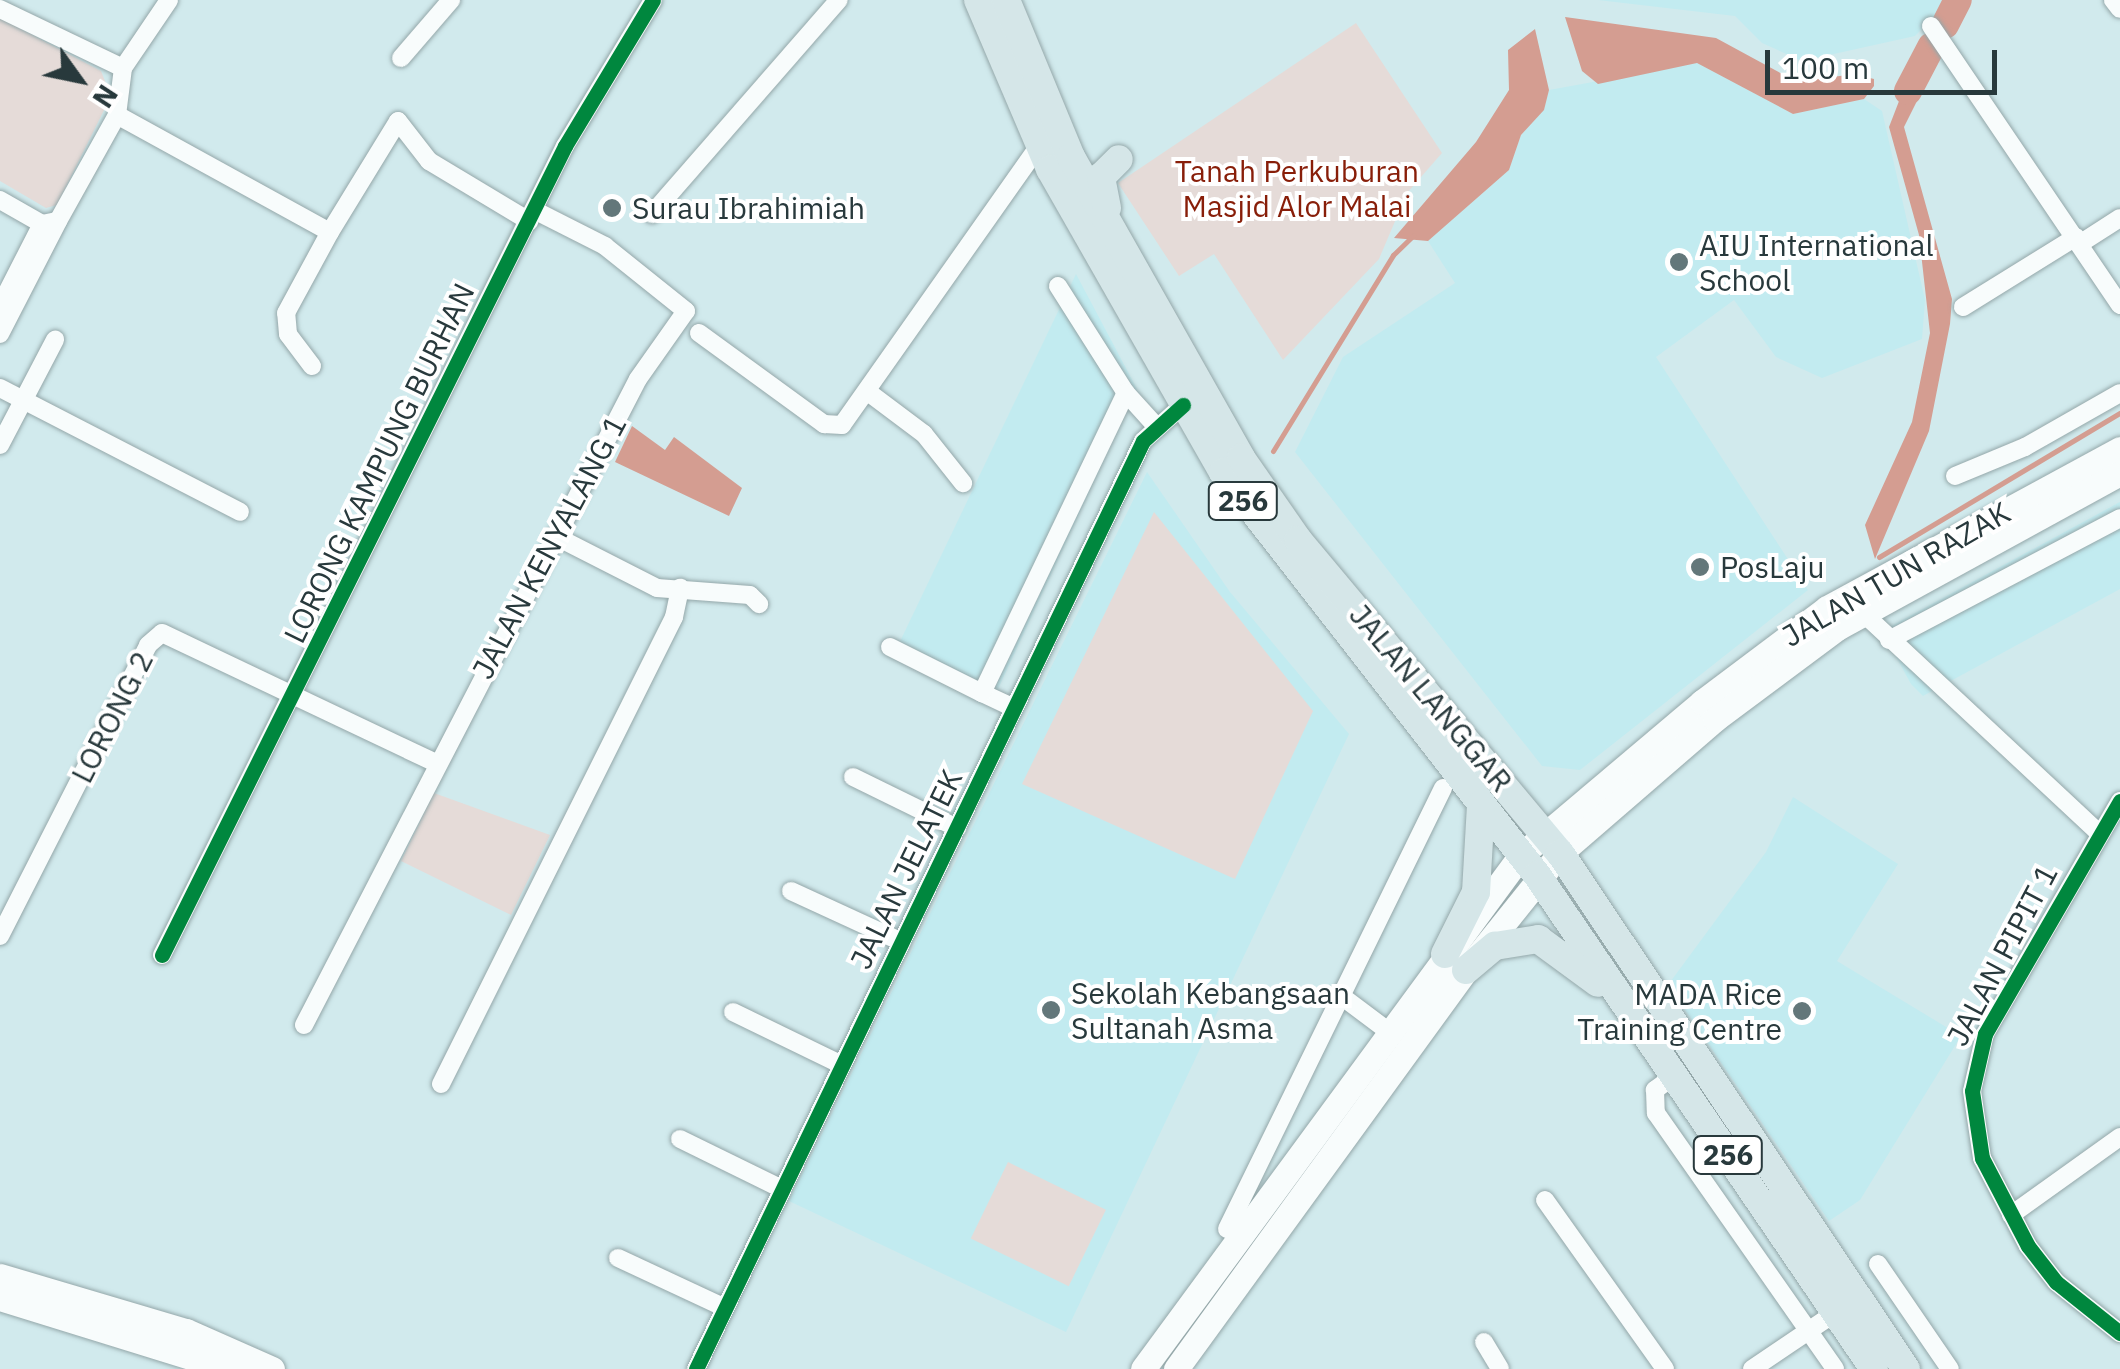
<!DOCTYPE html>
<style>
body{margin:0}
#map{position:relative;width:2120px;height:1369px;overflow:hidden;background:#d1eaed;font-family:"IBM Plex Sans",sans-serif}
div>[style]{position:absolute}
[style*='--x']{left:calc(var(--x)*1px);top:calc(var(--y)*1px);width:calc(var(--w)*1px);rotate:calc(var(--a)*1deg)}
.built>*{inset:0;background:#c2ebf0}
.green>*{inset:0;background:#e5dbd8;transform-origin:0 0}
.water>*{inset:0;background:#d49d91}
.stream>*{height:5px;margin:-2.5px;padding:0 2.5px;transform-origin:2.5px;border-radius:2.5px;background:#d49d91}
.river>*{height:28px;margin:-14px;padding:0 14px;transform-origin:14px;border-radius:14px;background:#d49d91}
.roads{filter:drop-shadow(0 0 2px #94a7a9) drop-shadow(0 0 2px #94a7a9)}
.street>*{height:18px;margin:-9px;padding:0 9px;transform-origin:9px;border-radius:9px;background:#f8fcfc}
.secondary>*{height:25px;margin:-12.5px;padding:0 12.5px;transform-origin:12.5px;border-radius:12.5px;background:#f8fcfc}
.primary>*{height:28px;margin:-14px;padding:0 14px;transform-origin:14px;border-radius:14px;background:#d5e6e8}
.cycleway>*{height:15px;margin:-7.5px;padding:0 7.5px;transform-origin:7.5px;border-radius:7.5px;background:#00873e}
.dots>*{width:28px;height:28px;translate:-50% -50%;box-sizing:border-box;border:5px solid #fff;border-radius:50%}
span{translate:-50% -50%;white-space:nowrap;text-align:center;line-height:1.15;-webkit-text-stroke:8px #fff;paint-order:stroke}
.shield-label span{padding:2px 8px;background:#fff;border:2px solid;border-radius:8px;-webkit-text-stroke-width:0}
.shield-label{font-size:28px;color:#28393c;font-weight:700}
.park-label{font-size:30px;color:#881e09}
.poi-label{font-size:30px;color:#28393c}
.left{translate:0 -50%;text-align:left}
.right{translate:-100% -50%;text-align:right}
.street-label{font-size:30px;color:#28393c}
.north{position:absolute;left:30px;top:30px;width:100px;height:100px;-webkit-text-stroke:8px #fff;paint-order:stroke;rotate:123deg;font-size:28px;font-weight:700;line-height:40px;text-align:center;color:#28393c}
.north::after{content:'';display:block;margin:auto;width:35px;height:45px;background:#28393c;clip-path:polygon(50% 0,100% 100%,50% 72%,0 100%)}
.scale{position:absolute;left:1765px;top:50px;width:232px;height:45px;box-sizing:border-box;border:5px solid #28393c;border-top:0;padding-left:12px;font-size:30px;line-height:35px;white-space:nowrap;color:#28393c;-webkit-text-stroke:8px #fff;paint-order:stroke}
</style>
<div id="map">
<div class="built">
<i style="clip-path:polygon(1598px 0,1951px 0,1915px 36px,1802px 61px,1762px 43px,1735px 16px)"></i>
<i style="clip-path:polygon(1697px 63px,1793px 114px,1864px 99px,1882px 111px,1925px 300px,1922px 339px,1822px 378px,1776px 357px,1734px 300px,1656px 357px,1808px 590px,1580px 770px,1542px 766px,1295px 452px,1343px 357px,1455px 283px,1428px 241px,1509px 170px,1521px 135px,1544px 110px,1549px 90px)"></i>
<i style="clip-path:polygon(1076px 274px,1137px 389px,991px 704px,894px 654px)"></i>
<i style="clip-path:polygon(1147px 472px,1230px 592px,1349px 734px,1066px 1332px,789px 1201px)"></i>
<i style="clip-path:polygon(2120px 502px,2120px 589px,1923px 696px,1911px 684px,1882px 631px)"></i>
<i style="clip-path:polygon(1793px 797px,1898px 864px,1837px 961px,1961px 1036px,1860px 1200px,1829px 1221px,1668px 985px,1766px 852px)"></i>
</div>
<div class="green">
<i style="clip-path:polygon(0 18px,101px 71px,111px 96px,57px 205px,46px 208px,0 181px)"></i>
<i style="clip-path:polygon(1356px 23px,1442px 153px,1407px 193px,1379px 259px,1283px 360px,1214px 254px,1179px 276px,1118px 183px)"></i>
<i style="clip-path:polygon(1154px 512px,1313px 711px,1235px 879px,1022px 784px)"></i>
<i style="clip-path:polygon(434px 793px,550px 835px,511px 915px,401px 861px)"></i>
<i style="left:1008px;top:1162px;width:109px;height:85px;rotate:26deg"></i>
</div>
<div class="water">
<i style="clip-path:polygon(1565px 17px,1716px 38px,1797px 82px,1854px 74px,1874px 79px,1874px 86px,1864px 99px,1793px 114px,1697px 63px,1598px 84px,1582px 71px)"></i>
<i style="clip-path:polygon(1535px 29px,1549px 90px,1544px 110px,1521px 135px,1509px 170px,1428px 241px,1394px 238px,1476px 142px,1509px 90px,1508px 50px)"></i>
<i style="clip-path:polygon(1918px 52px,1934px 67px,1904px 127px,1952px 299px,1950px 324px,1929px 431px,1875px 559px,1865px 525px,1912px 422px,1930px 333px,1919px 235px,1889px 127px)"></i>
<i style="clip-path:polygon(632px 426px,665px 450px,674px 437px,742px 488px,729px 516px,615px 462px)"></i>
</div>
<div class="stream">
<i style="--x:1273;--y:451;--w:230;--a:-58.5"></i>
<i style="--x:1393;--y:255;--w:28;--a:-44"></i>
<i style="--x:1879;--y:557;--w:281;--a:-30.9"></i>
</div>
<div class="river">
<i style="--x:1945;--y:25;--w:28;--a:-63"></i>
<i style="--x:1908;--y:91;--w:50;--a:-62.4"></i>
</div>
<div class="roads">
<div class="street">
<i style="--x:2113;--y:0;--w:11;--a:52"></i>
<i style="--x:0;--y:9;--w:136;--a:25.6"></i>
<i style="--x:1931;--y:26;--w:337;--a:55.9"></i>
<i style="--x:401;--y:58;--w:77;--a:-49.2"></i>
<i style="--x:123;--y:68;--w:82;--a:-55.9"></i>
<i style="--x:117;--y:115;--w:243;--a:28.8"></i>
<i style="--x:330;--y:232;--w:130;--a:-58.5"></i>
<i style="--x:398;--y:121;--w:51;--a:52.2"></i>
<i style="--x:429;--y:161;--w:117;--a:31"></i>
<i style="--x:0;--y:200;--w:48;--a:29.7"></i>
<i style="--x:42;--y:224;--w:16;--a:-11"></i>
<i style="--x:58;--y:221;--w:121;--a:-60.9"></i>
<i style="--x:117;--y:115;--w:47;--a:-82.7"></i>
<i style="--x:652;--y:214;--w:284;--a:-48.9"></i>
<i style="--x:2081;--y:243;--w:46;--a:-32.7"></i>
<i style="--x:1058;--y:286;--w:127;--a:57.6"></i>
<i style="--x:1126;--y:393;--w:43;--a:47.8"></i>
<i style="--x:0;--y:306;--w:92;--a:-62.9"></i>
<i style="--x:1963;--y:307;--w:133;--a:-31.8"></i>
<i style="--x:699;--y:333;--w:155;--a:36.1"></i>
<i style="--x:824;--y:424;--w:18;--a:3"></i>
<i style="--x:842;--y:425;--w:342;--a:-54.8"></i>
<i style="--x:0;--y:334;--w:127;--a:-62.8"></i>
<i style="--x:312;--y:366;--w:40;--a:-127"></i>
<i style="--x:288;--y:334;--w:21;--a:-95"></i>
<i style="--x:286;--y:313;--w:92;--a:-61.5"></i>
<i style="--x:0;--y:388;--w:270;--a:27.3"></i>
<i style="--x:868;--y:392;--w:70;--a:36.9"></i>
<i style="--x:924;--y:434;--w:63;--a:51.5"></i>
<i style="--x:0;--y:445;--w:119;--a:-62.4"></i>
<i style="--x:1955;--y:476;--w:76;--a:-22.5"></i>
<i style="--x:2025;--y:447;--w:109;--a:-29.6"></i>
<i style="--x:555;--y:536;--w:114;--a:27"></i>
<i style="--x:657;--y:588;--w:93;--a:4.3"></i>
<i style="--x:750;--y:595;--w:13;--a:45"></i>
<i style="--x:1863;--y:613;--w:324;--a:43"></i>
<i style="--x:1889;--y:640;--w:261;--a:-27.8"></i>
<i style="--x:890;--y:647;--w:103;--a:26.6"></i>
<i style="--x:1014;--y:708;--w:35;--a:-155"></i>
<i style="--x:982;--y:693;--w:333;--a:-64.4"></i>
<i style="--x:853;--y:777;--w:116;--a:26.1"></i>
<i style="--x:2120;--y:801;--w:269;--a:120.1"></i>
<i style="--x:1985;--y:1034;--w:58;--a:102.8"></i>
<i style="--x:1972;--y:1091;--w:68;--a:81.5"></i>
<i style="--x:1982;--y:1158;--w:99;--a:62.4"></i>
<i style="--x:2028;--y:1246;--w:46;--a:52.1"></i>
<i style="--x:2056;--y:1282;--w:82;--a:38.6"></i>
<i style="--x:791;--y:891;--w:122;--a:24.7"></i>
<i style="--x:0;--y:936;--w:326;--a:-63"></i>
<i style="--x:148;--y:645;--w:18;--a:-41"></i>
<i style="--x:162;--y:633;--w:303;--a:25.4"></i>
<i style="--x:162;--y:955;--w:904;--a:-63.52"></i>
<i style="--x:565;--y:146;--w:170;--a:-58.9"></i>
<i style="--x:1340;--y:995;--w:60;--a:36.9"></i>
<i style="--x:733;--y:1012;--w:121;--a:25.9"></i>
<i style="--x:304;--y:1025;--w:727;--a:-62.66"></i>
<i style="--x:638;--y:379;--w:83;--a:-54.8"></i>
<i style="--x:686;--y:311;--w:104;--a:-141.3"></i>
<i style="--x:605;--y:246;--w:80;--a:-153.1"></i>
<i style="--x:1674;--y:1076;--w:24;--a:144"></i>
<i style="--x:1655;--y:1090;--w:23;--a:88"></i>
<i style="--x:1656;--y:1113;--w:312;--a:55"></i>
<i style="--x:441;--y:1084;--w:522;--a:-63.48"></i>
<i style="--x:674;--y:617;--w:30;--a:-78"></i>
<i style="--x:680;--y:1139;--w:114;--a:26.1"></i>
<i style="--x:1545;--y:1200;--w:207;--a:54.6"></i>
<i style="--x:2011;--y:1215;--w:134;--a:-35.6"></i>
<i style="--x:1227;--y:1229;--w:491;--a:-63.9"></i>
<i style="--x:618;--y:1258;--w:118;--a:25"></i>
<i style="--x:1878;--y:1264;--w:127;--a:55.6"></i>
<i style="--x:1484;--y:1342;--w:31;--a:59"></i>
<i style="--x:696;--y:1369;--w:1030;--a:-64.28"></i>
<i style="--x:1143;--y:441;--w:54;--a:-42"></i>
<i style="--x:1752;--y:1369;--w:100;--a:-34"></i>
</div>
<div class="secondary">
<i style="--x:0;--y:1276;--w:194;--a:16.5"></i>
<i style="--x:186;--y:1331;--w:94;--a:23.8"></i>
<i style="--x:0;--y:1298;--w:240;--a:17.2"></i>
<i style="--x:1143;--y:1369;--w:638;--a:-53.67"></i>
<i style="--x:1521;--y:855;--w:237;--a:-40.2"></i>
<i style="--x:1702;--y:702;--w:156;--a:-36.9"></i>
<i style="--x:1827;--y:608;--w:333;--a:-28.5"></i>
<i style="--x:1176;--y:1369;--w:493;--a:-54"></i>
<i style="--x:1466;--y:970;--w:150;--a:-51.2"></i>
<i style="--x:1560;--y:853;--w:205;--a:-40.8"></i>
<i style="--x:1715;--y:719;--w:152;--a:-36.7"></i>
<i style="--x:1837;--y:628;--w:323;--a:-28.7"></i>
</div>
<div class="primary">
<i style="--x:978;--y:0;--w:184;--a:66.9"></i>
<i style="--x:1050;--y:169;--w:349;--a:60.3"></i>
<i style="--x:1223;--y:472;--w:511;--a:52.08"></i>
<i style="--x:1537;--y:875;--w:598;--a:55.7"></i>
<i style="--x:1006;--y:0;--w:170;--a:67.5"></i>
<i style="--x:1071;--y:157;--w:346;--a:60.5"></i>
<i style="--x:1241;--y:458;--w:100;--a:55.2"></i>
<i style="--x:1298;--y:540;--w:408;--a:50.1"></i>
<i style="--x:1560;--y:853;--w:621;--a:56.16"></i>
<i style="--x:1107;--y:208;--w:32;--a:-101"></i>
<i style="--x:1101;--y:177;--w:25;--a:-45"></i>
<i style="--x:1445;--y:954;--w:69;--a:-63.4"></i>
<i style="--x:1476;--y:892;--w:88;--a:-86.7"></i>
<i style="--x:1466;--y:970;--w:38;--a:-40"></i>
<i style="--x:1495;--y:946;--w:44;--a:-9.2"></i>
<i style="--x:1538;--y:939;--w:74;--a:36.3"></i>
</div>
</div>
<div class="cycleway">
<i style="--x:2120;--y:801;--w:269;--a:120.1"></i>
<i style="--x:1985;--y:1034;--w:58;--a:102.8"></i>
<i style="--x:1972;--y:1091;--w:68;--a:81.5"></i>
<i style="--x:1982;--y:1158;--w:99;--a:62.4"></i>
<i style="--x:2028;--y:1246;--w:46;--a:52.1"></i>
<i style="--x:2056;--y:1282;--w:82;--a:38.6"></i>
<i style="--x:162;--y:955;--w:904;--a:-63.52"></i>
<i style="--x:565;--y:146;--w:170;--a:-58.9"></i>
<i style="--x:696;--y:1369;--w:1030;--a:-64.28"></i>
<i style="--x:1143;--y:441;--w:54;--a:-42"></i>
</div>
<div class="dots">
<i style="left:612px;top:208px;background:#63777a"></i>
<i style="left:1679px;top:262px;background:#63777a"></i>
<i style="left:1700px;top:567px;background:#63777a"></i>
<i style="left:1051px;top:1010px;background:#63777a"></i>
<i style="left:1802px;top:1011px;background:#63777a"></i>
</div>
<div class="shield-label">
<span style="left:1243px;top:501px">256</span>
<span style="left:1728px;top:1155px">256</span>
</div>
<div class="park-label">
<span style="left:1297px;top:188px">Tanah Perkuburan<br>Masjid Alor Malai</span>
</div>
<div class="poi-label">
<span class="left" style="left:632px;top:208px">Surau Ibrahimiah</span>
<span class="left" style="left:1699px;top:262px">AIU International<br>School</span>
<span class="left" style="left:1720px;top:567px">PosLaju</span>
<span class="left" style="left:1071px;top:1010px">Sekolah Kebangsaan<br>Sultanah Asma</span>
<span class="right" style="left:1782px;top:1011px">MADA Rice<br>Training Centre</span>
</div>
<div class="street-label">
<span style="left:379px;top:463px;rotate:-64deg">LORONG KAMPUNG BURHAN</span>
<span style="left:549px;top:547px;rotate:-62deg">JALAN KENYALANG 1</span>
<span style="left:1896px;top:574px;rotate:-30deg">JALAN TUN RAZAK</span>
<span style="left:1431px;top:698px;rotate:50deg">JALAN LANGGAR</span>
<span style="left:112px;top:717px;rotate:-63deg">LORONG 2</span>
<span style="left:906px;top:869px;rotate:-64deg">JALAN JELATEK</span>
<span style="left:2002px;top:955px;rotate:-62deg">JALAN PIPIT 1</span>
</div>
<div class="north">N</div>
<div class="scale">100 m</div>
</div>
